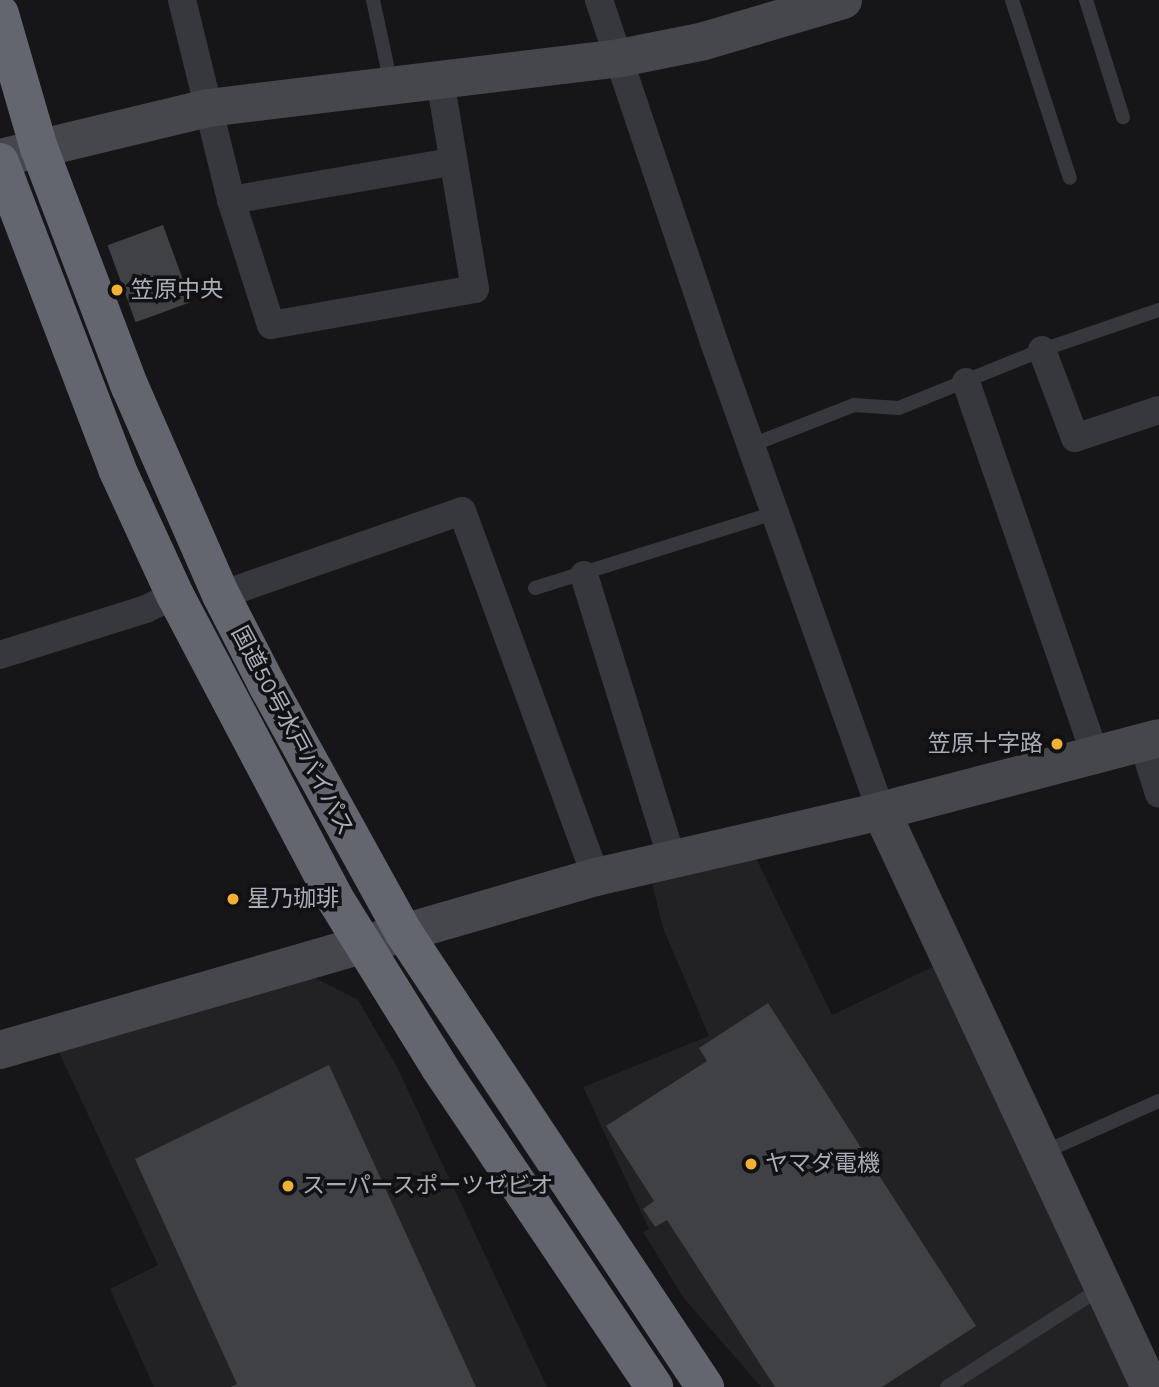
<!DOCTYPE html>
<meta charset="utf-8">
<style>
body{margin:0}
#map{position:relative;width:1159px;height:1387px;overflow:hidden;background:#161618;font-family:Karla,"Noto Sans JP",sans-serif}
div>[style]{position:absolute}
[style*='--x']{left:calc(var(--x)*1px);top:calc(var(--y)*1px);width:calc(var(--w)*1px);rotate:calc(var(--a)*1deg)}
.built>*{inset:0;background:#222225}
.building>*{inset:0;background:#404145;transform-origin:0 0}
.lane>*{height:14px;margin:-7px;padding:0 7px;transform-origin:7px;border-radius:7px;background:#37383d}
.street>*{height:28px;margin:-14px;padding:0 14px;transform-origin:14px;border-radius:14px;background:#37383d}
.secondary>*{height:38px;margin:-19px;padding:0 19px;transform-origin:19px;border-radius:19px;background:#45474d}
.highway>*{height:38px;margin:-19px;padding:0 19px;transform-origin:19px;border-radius:19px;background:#63666e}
.dots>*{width:19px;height:19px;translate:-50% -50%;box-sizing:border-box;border:4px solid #111113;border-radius:50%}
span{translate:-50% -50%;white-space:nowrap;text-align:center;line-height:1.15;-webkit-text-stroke:7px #111113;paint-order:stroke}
.poi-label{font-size:23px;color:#a8adb8}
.left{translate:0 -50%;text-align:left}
.right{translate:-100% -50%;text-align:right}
.street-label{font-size:23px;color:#a8adb8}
</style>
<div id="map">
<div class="built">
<i style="clip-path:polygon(756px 858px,832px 1015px,935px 966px,1135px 1387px,761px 1387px,683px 1297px,643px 1232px,649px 1229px,583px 1087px,709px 1036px,663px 928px,652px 883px)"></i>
<i style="clip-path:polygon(313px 977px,358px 1000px,396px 1065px,547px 1387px,154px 1387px,110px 1289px,158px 1265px,57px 1048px)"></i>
</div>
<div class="building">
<i style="left:163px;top:225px;width:82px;height:59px;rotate:70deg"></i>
<i style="clip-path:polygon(768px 1003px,976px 1326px,882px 1387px,775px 1387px,667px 1220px,655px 1227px,643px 1209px,654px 1201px,606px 1126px,707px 1061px,699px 1048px)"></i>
<i style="clip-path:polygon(329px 1065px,476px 1387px,230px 1387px,237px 1384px,135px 1159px)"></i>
</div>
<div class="lane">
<i style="--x:373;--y:0;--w:86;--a:77.9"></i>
<i style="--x:1012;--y:0;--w:187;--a:72"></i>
<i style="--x:1086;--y:0;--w:123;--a:72.5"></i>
<i style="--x:752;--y:445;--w:110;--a:-21.4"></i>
<i style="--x:854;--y:405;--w:45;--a:3.8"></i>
<i style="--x:899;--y:408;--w:154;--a:-22.1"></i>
<i style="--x:1042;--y:350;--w:124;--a:-18.9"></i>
<i style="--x:535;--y:588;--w:250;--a:-17.4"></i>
<i style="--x:1042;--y:1153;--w:128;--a:-24"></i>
<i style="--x:947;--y:1387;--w:185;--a:-32.7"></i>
</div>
<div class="street">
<i style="--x:182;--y:0;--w:206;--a:76.2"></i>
<i style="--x:231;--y:200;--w:131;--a:72.3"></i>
<i style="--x:271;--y:325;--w:207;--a:-10"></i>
<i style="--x:475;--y:289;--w:213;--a:-99.5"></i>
<i style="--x:599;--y:0;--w:361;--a:71.4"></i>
<i style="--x:714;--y:342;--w:498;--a:70.4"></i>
<i style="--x:231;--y:200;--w:223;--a:-9.8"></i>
<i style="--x:1042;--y:350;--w:94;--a:69.4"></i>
<i style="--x:1075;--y:438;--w:89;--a:-18.4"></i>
<i style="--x:966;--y:382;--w:395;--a:70.9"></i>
<i style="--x:584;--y:575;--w:297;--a:72.8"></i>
<i style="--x:221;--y:595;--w:255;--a:-19.2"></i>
<i style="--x:462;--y:511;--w:390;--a:69.9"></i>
<i style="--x:0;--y:655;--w:153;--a:-17.5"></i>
<i style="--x:146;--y:609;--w:32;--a:-26"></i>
<i style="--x:1143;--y:743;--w:53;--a:72.6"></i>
</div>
<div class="secondary">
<i style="--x:0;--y:158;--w:214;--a:-13.5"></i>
<i style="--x:208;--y:108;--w:415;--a:-6.9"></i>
<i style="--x:620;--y:58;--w:86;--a:-11.4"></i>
<i style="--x:704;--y:41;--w:145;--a:-16.4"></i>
<i style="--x:881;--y:811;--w:636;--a:64.97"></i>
<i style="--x:0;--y:1050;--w:621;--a:-16.19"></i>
<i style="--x:596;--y:877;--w:293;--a:-13"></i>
<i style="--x:881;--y:811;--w:287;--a:-14.7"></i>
</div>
<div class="highway">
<i style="--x:0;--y:14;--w:140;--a:73.8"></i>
<i style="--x:39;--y:148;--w:256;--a:69.2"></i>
<i style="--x:130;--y:387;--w:227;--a:66.4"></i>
<i style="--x:221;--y:595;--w:101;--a:62.9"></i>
<i style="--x:267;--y:685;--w:283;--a:61.1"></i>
<i style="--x:404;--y:933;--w:545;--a:56.46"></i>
<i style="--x:0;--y:162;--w:329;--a:69.1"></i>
<i style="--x:117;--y:469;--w:139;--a:65.3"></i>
<i style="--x:175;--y:595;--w:341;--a:62.2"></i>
<i style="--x:334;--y:897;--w:201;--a:58.2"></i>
<i style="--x:440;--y:1068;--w:384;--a:56.1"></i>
</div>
<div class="dots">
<i style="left:117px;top:290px;background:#f2b134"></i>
<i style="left:1057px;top:744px;background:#f2b134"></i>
<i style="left:233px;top:899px;background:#f2b134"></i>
<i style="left:751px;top:1164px;background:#f2b134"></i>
<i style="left:288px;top:1186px;background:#f2b134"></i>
</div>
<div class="poi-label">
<span class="left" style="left:131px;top:290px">笠原中央</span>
<span class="right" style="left:1043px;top:744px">笠原十字路</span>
<span class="left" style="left:247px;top:899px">星乃珈琲</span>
<span class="left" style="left:765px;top:1164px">ヤマダ電機</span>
<span class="left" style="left:302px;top:1186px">スーパースポーツゼビオ</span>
</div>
<div class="street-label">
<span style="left:292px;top:731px;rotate:62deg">国道50号水戸バイパス</span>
</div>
</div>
